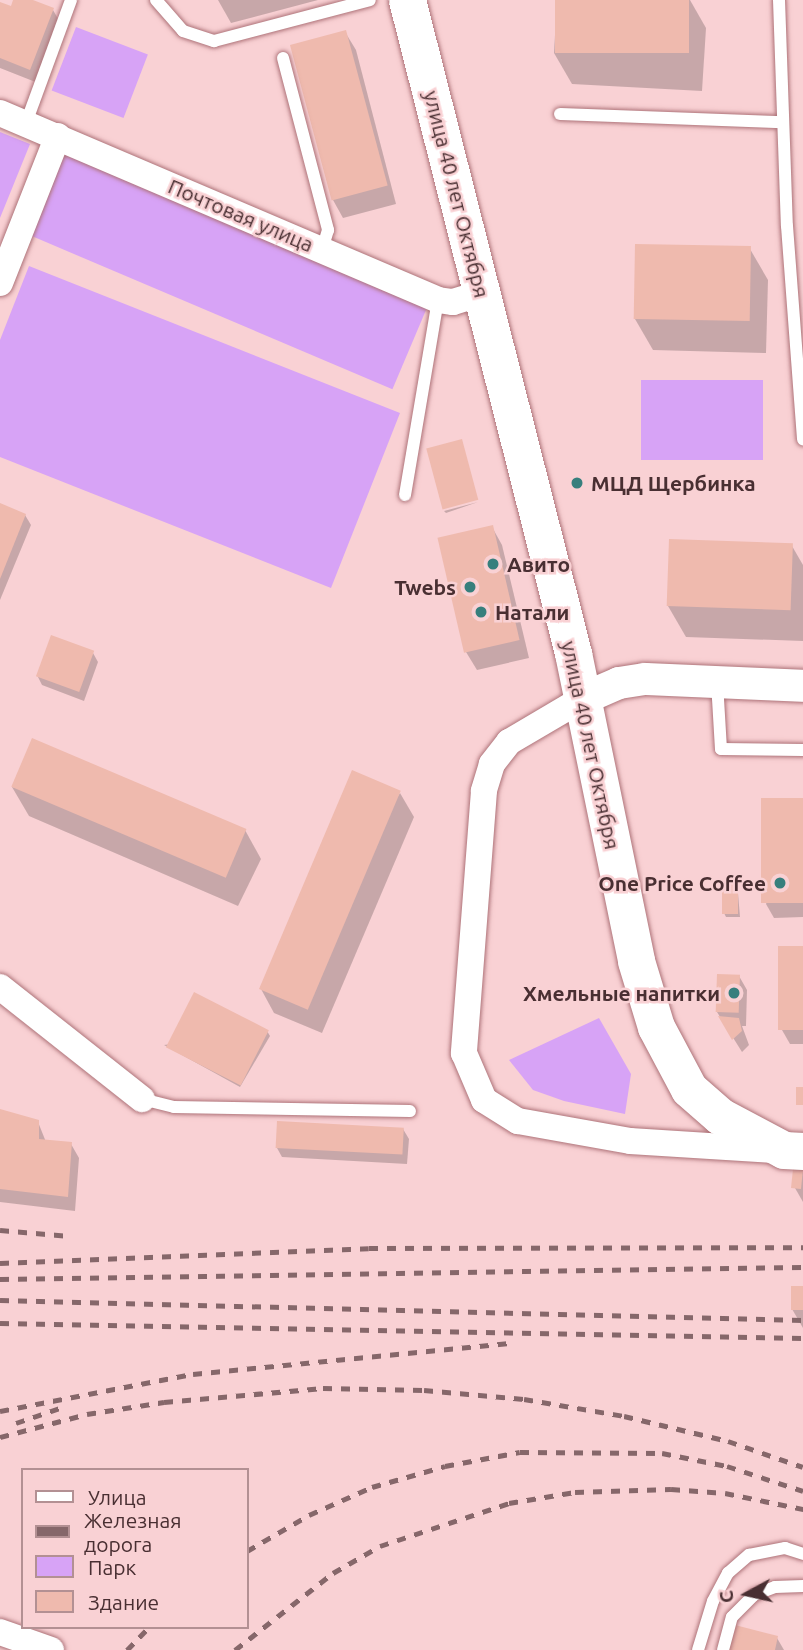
<!DOCTYPE html>
<meta charset="utf-8">
<style>
body{margin:0}
#map{position:relative;width:803px;height:1650px;overflow:hidden;background:#f9d1d4;font-family:Ubuntu,sans-serif}
div>[style]{position:absolute}
[style*='--x']{left:calc(var(--x)*1px);top:calc(var(--y)*1px);width:calc(var(--w)*1px);rotate:calc(var(--a)*1deg)}
.green>*{inset:0;background:#d7a3f6;transform-origin:0 0}
.shadow>*{inset:0;background:#0003}
.building>*{inset:0;background:#efbaae;transform-origin:0 0}
.roads{filter:drop-shadow(0 0 2px #ae7379) drop-shadow(0 0 2px #ae7379)}
.service>*{height:12px;margin:-6px;padding:0 6px;transform-origin:6px;border-radius:6px;background:#fff}
.minor>*{height:26px;margin:-13px;padding:0 13px;transform-origin:13px;border-radius:13px;background:#fff}
.tertiary>*{height:32px;margin:-16px;padding:0 16px;transform-origin:16px;border-radius:16px;background:#fff}
.secondary>*{height:37px;margin:-18.5px;padding:0 18.5px;transform-origin:18.5px;border-radius:18.5px;background:#fff}
.rail>*{height:5px;margin-top:-2.5px;transform-origin:0;background:repeating-linear-gradient(90deg,#86676a 0 9px,transparent 0 18px)}
.dots>*{width:19px;height:19px;translate:-50% -50%;box-sizing:border-box;border:4px solid #f9d1d4;border-radius:50%}
span{translate:-50% -50%;white-space:nowrap;text-align:center;line-height:1.15;-webkit-text-stroke:5px #f9d1d4;paint-order:stroke}
.street-label{font-size:21px;color:#492f32}
.poi-label{font-size:21px;color:#492f32;font-weight:700}
.left{translate:0 -50%;text-align:left}
.right{translate:-100% -50%;text-align:right}
.legend{position:absolute;left:21px;top:1468px;width:228px;height:161px;box-sizing:border-box;background:#f9d1d4;border:2px solid #b39093;margin:0;padding:9px 12px;list-style:none;font-size:21px;color:#492f32}
.legend li{display:flex;align-items:center;gap:14px;height:35px}
.legend b{width:35px;border:2px solid #b39093}
.north{position:absolute;left:712px;top:1559px;width:70px;height:70px;-webkit-text-stroke:5px #f9d1d4;paint-order:stroke;rotate:262deg;font-size:19px;font-weight:700;line-height:28px;text-align:center;color:#492f32}
.north::after{content:'';display:block;margin:auto;width:24px;height:32px;background:#492f32;clip-path:polygon(50% 0,100% 100%,50% 72%,0 100%)}
</style>
<div id="map">
<div class="green">
<i style="left:76px;top:27px;width:77px;height:68px;rotate:21deg"></i>
<i style="clip-path:polygon(0 132px,30px 144px,0 218px)"></i>
<i style="left:64px;top:152px;width:395px;height:90px;rotate:23deg"></i>
<i style="clip-path:polygon(29px 266px,400px 413px,331px 588px,0 457px,0 340px)"></i>
<i style="left:641px;top:380px;width:122px;height:80px"></i>
<i style="clip-path:polygon(599px 1018px,631px 1074px,625px 1114px,564px 1101px,533px 1090px,509px 1060px)"></i>
</div>
<div class="shadow">
<i style="clip-path:polygon(15px 0,53px 10px,61px 24px,38px 83px,0 68px,0 3px,12px 8px)"></i>
<i style="clip-path:polygon(218px 0,318px 0,231px 23px)"></i>
<i style="clip-path:polygon(557px 0,690px 0,706px 28px,702px 91px,572px 84px,554px 53px)"></i>
<i style="clip-path:polygon(345px 32px,356px 50px,396px 204px,343px 218px,333px 200px)"></i>
<i style="clip-path:polygon(750px 249px,768px 280px,766px 353px,653px 350px,635px 319px)"></i>
<i style="clip-path:polygon(478px 502px,446px 513px,444px 511px)"></i>
<i style="clip-path:polygon(0 505px,25px 515px,31px 525px,0 600px)"></i>
<i style="clip-path:polygon(492px 527px,502px 545px,529px 658px,477px 670px,466px 652px)"></i>
<i style="clip-path:polygon(792px 546px,803px 565px,803px 641px,686px 637px,668px 606px)"></i>
<i style="clip-path:polygon(93px 653px,98px 662px,84px 701px,42px 685px,37px 675px)"></i>
<i style="clip-path:polygon(12px 787px,245px 830px,261px 859px,238px 906px,29px 816px)"></i>
<i style="clip-path:polygon(400px 793px,414px 817px,322px 1033px,274px 1013px,261px 989px)"></i>
<i style="clip-path:polygon(803px 800px,803px 917px,774px 918px,766px 904px)"></i>
<i style="clip-path:polygon(737px 881px,740px 917px,726px 917px,724px 913px)"></i>
<i style="clip-path:polygon(803px 948px,803px 1044px,790px 1044px,782px 1030px)"></i>
<i style="clip-path:polygon(739px 976px,747px 990px,746px 1026px,742px 1026px,749px 1045px,742px 1052px,717px 1012px)"></i>
<i style="clip-path:polygon(267px 1031px,270px 1036px,240px 1087px,164px 1045px)"></i>
<i style="clip-path:polygon(0 1110px,38px 1122px,46px 1142px,71px 1144px,79px 1158px,75px 1211px,0 1202px)"></i>
<i style="clip-path:polygon(403px 1129px,409px 1139px,407px 1164px,282px 1157px,277px 1148px)"></i>
<i style="clip-path:polygon(803px 1171px,803px 1202px,795px 1188px)"></i>
<i style="clip-path:polygon(803px 1288px,803px 1328px,792px 1309px)"></i>
<i style="clip-path:polygon(777px 1638px,784px 1650px,731px 1650px)"></i>
</div>
<div class="building">
<i style="clip-path:polygon(13px 0,33px 0,54px 8px,30px 70px,0 58px,0 2px,11px 6px)"></i>
<i style="left:555px;top:0;width:134px;height:53px"></i>
<i style="left:346px;top:30px;width:161px;height:58px;rotate:75deg"></i>
<i style="left:635px;top:244px;width:116px;height:75px;rotate:1deg"></i>
<i style="left:462px;top:439px;width:63px;height:37px;rotate:75deg"></i>
<i style="clip-path:polygon(0 503px,26px 514px,0 579px)"></i>
<i style="left:493px;top:525px;width:118px;height:57px;rotate:77deg"></i>
<i style="left:669px;top:539px;width:124px;height:67px;rotate:2deg"></i>
<i style="left:51px;top:635px;width:46px;height:44px;rotate:20deg"></i>
<i style="left:32px;top:738px;width:233px;height:53px;rotate:23deg"></i>
<i style="left:352px;top:770px;width:53px;height:238px;rotate:23deg"></i>
<i style="left:803px;top:798px;width:105px;height:42px;rotate:90deg"></i>
<i style="left:722px;top:880px;width:16px;height:34px"></i>
<i style="left:803px;top:946px;width:84px;height:25px;rotate:90deg"></i>
<i style="left:717px;top:974px;width:23px;height:38px;rotate:2deg"></i>
<i style="left:194px;top:992px;width:84px;height:62px;rotate:27deg"></i>
<i style="clip-path:polygon(718px 1016px,739px 1018px,742px 1031px,732px 1040px)"></i>
<i style="left:796px;top:1087px;width:7px;height:18px"></i>
<i style="clip-path:polygon(0 1109px,39px 1120px,39px 1139px,72px 1142px,68px 1197px,0 1189px)"></i>
<i style="left:277px;top:1121px;width:127px;height:27px;rotate:3deg"></i>
<i style="left:793px;top:1169px;width:10px;height:19px;rotate:6deg"></i>
<i style="left:791px;top:1286px;width:12px;height:24px"></i>
<i style="clip-path:polygon(735px 1625px,778px 1636px,775px 1650px,729px 1650px)"></i>
</div>
<div class="roads">
<div class="service">
<i style="--x:156;--y:0;--w:41;--a:48.9"></i>
<i style="--x:183;--y:31;--w:33;--a:18"></i>
<i style="--x:214;--y:41;--w:161;--a:-14.7"></i>
<i style="--x:779;--y:0;--w:226;--a:88"></i>
<i style="--x:787;--y:226;--w:214;--a:85.7"></i>
<i style="--x:283;--y:58;--w:178;--a:75.3"></i>
<i style="--x:328;--y:230;--w:21;--a:107"></i>
<i style="--x:560;--y:114;--w:223;--a:2.1"></i>
<i style="--x:26;--y:123;--w:131;--a:-69.9"></i>
<i style="--x:405;--y:495;--w:198;--a:-80.4"></i>
<i style="--x:717;--y:682;--w:67;--a:86.6"></i>
<i style="--x:721;--y:749;--w:82;--a:0.7"></i>
<i style="--x:142;--y:1099;--w:33;--a:14"></i>
<i style="--x:174;--y:1107;--w:236;--a:1"></i>
<i style="--x:698;--y:1650;--w:51;--a:-73"></i>
<i style="--x:713;--y:1601;--w:32;--a:-62"></i>
<i style="--x:728;--y:1573;--w:28;--a:-41"></i>
<i style="--x:749;--y:1555;--w:37;--a:-11"></i>
<i style="--x:785;--y:1548;--w:19;--a:18"></i>
<i style="--x:723;--y:1650;--w:34;--a:-75"></i>
<i style="--x:732;--y:1617;--w:31;--a:-45"></i>
<i style="--x:754;--y:1595;--w:22;--a:-21"></i>
<i style="--x:775;--y:1587;--w:28;--a:-2"></i>
</div>
<div class="minor">
<i style="--x:0;--y:113;--w:476;--a:23.1"></i>
<i style="--x:438;--y:300;--w:15;--a:8"></i>
<i style="--x:453;--y:302;--w:31;--a:-17"></i>
<i style="--x:0;--y:283;--w:158;--a:-68.5"></i>
<i style="--x:582;--y:699;--w:85;--a:149.5"></i>
<i style="--x:509;--y:742;--w:28;--a:128"></i>
<i style="--x:492;--y:764;--w:28;--a:107"></i>
<i style="--x:484;--y:791;--w:263;--a:94.4"></i>
<i style="--x:464;--y:1053;--w:51;--a:66.9"></i>
<i style="--x:484;--y:1100;--w:40;--a:32"></i>
<i style="--x:518;--y:1121;--w:114;--a:10.1"></i>
<i style="--x:630;--y:1141;--w:145;--a:3.6"></i>
<i style="--x:0;--y:987;--w:181;--a:38.3"></i>
<i style="--x:0;--y:1632;--w:54;--a:19.4"></i>
</div>
<div class="tertiary">
<i style="--x:582;--y:699;--w:40;--a:-23.4"></i>
<i style="--x:619;--y:683;--w:26;--a:-9"></i>
<i style="--x:645;--y:679;--w:158;--a:2.5"></i>
</div>
<div class="secondary">
<i style="--x:407;--y:0;--w:674;--a:75.74"></i>
<i style="--x:573;--y:653;--w:314;--a:78.4"></i>
<i style="--x:636;--y:961;--w:69;--a:73.1"></i>
<i style="--x:656;--y:1027;--w:70;--a:62"></i>
<i style="--x:689;--y:1089;--w:41;--a:41.1"></i>
<i style="--x:720;--y:1116;--w:72;--a:28"></i>
<i style="--x:784;--y:1150;--w:19;--a:3"></i>
</div>
</div>
<div class="rail">
<i style="--x:0;--y:1230;--w:70;--a:4.9"></i>
<i style="--x:0;--y:1263;--w:369;--a:-2.3"></i>
<i style="--x:369;--y:1248;--w:434;--a:-0.1"></i>
<i style="--x:0;--y:1279;--w:803;--a:-0.86"></i>
<i style="--x:0;--y:1300;--w:803;--a:1.43"></i>
<i style="--x:0;--y:1323;--w:803;--a:1.07"></i>
<i style="--x:0;--y:1411;--w:197;--a:-10.9"></i>
<i style="--x:193;--y:1374;--w:318;--a:-5.6"></i>
<i style="--x:16;--y:1423;--w:53;--a:-18.8"></i>
<i style="--x:0;--y:1437;--w:90;--a:-14.8"></i>
<i style="--x:87;--y:1414;--w:78;--a:-8.9"></i>
<i style="--x:164;--y:1402;--w:160;--a:-5"></i>
<i style="--x:323;--y:1388;--w:101;--a:1.1"></i>
<i style="--x:424;--y:1390;--w:100;--a:5.1"></i>
<i style="--x:524;--y:1399;--w:101;--a:9.6"></i>
<i style="--x:624;--y:1416;--w:107;--a:13.5"></i>
<i style="--x:728;--y:1441;--w:79;--a:19.1"></i>
<i style="--x:247;--y:1551;--w:72;--a:-30.1"></i>
<i style="--x:309;--y:1515;--w:69;--a:-24"></i>
<i style="--x:372;--y:1487;--w:76;--a:-16"></i>
<i style="--x:445;--y:1466;--w:76;--a:-10.6"></i>
<i style="--x:520;--y:1452;--w:142;--a:0.4"></i>
<i style="--x:662;--y:1453;--w:66;--a:11.3"></i>
<i style="--x:727;--y:1466;--w:80;--a:18.2"></i>
<i style="--x:127;--y:1650;--w:32;--a:-46"></i>
<i style="--x:235;--y:1650;--w:125;--a:-38.2"></i>
<i style="--x:333;--y:1573;--w:54;--a:-29.9"></i>
<i style="--x:380;--y:1546;--w:136;--a:-18.4"></i>
<i style="--x:509;--y:1503;--w:67;--a:-9.5"></i>
<i style="--x:575;--y:1492;--w:96;--a:-1.8"></i>
<i style="--x:671;--y:1489;--w:54;--a:4.2"></i>
<i style="--x:725;--y:1493;--w:80;--a:11.6"></i>
</div>
<div class="dots">
<i style="left:577px;top:483px;background:#377f7d"></i>
<i style="left:493px;top:564px;background:#377f7d"></i>
<i style="left:470px;top:587px;background:#377f7d"></i>
<i style="left:481px;top:612px;background:#377f7d"></i>
<i style="left:780px;top:883px;background:#377f7d"></i>
<i style="left:734px;top:993px;background:#377f7d"></i>
</div>
<div class="street-label">
<span style="left:457px;top:194px;rotate:76deg">улица 40 лет Октября</span>
<span style="left:241px;top:215px;rotate:23deg">Почтовая улица</span>
<span style="left:591px;top:745px;rotate:78deg">улица 40 лет Октября</span>
</div>
<div class="poi-label">
<span class="left" style="left:591px;top:483px">МЦД Щербинка</span>
<span class="left" style="left:507px;top:564px">Авито</span>
<span class="right" style="left:456px;top:587px">Twebs</span>
<span class="left" style="left:495px;top:612px">Натали</span>
<span class="right" style="left:766px;top:883px">One Price Coffee</span>
<span class="right" style="left:720px;top:993px">Хмельные напитки</span>
</div>
<ul class="legend">
<li><b style="height:9px;background:#fff"></b>Улица</li>
<li><b style="height:9px;background:#86676a"></b>Железная дорога</li>
<li><b style="height:19px;background:#d7a3f6"></b>Парк</li>
<li><b style="height:19px;background:#efbaae"></b>Здание</li>
</ul>
<div class="north">С</div>
</div>
